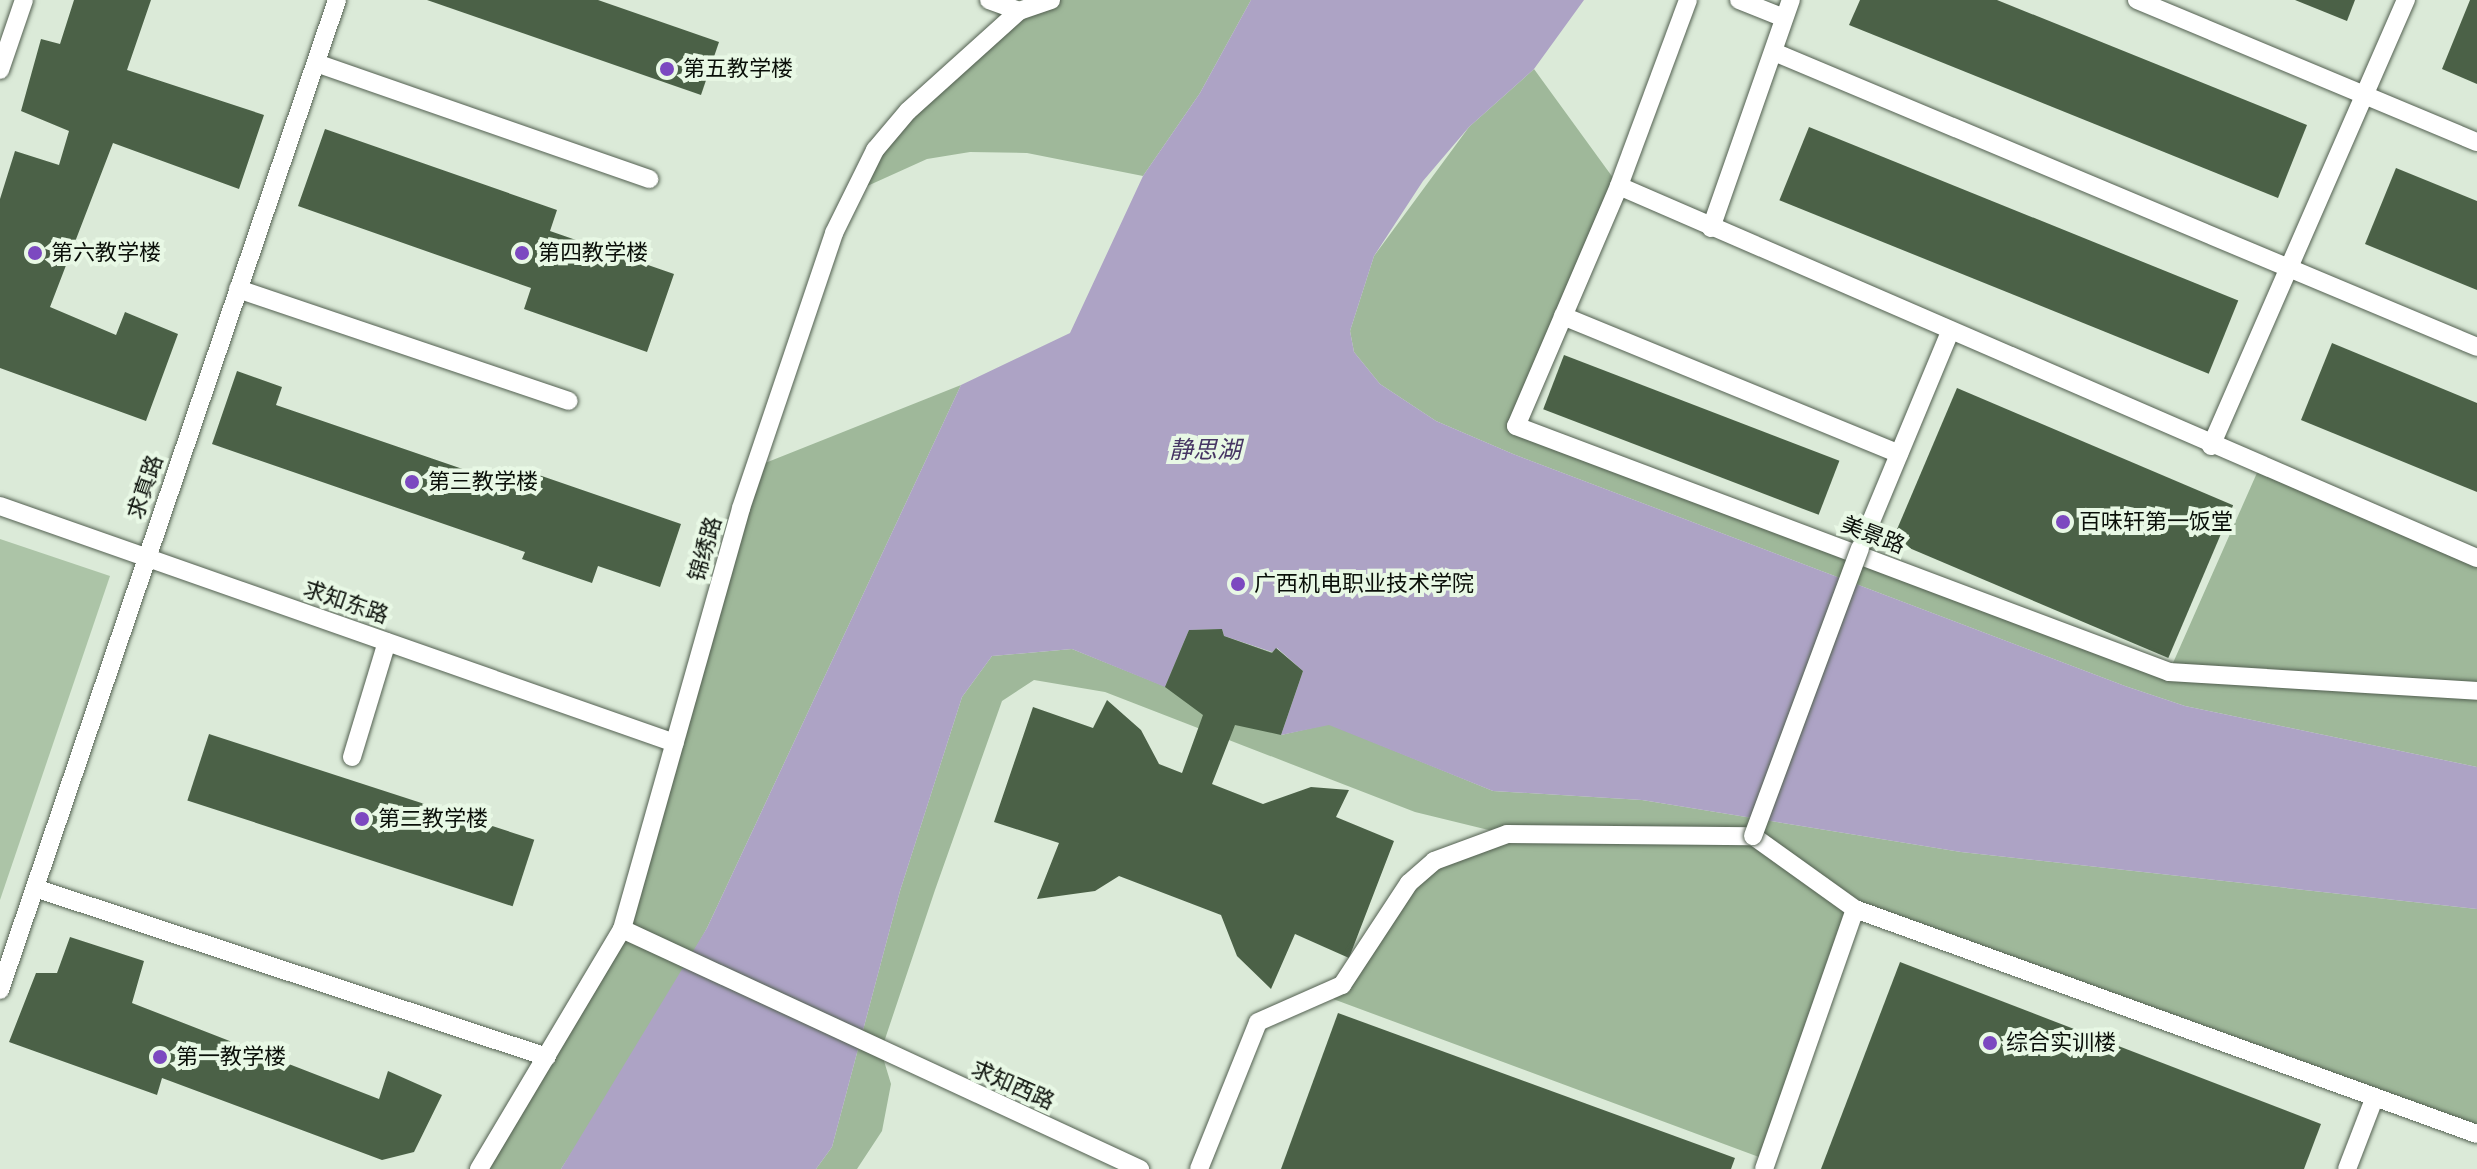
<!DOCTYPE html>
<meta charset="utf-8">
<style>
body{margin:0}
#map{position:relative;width:2477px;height:1169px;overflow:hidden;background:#dbead8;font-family:"Source Serif 4","Noto Sans SC",serif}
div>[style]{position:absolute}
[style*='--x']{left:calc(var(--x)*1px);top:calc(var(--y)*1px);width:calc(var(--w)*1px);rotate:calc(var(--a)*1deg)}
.green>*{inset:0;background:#acc4a7}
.forest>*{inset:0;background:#9fb89a}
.water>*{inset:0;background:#ada3c5}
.building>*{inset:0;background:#4b6147;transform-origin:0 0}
.roads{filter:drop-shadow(0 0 2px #536051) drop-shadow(0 0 2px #536051)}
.lane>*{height:18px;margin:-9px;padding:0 9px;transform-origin:9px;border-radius:9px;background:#fff}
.bridges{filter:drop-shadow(0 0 2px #536051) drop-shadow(0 0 2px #536051)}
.lane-bridge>*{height:18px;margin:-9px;padding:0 9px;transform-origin:9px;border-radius:9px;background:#fff}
.dots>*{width:22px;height:22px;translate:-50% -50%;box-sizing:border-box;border:4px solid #e8f8e5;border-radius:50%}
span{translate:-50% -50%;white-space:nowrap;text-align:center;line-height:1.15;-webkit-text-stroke:8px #e8f8e5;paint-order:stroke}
.poi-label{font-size:22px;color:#0a0f09}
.left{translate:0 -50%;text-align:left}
.street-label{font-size:22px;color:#0a0f09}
.water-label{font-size:24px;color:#463563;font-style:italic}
</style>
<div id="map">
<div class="green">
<i style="clip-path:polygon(0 539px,110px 576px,0 900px)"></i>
</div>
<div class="forest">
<i style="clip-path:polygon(1051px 0,1251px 0,1200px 93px,1143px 176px,1027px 153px,970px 152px,927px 159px,854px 192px,875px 150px,1019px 11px)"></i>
<i style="clip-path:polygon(1534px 69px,1619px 186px,1516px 425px,2169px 672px,2260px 466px,2477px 558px,2477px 767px,2185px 706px,2125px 686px,1513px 454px,1436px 421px,1380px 384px,1354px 352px,1350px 331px,1374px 256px,1469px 127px)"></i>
<i style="clip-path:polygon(961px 385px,707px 928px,643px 1042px,561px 1169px,479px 1169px,622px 929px,755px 467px)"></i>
<i style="clip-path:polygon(1222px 629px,1224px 636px,1271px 652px,1276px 648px,1303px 671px,1281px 735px,1329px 724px,1493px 791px,1642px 800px,1961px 852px,2477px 909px,2477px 1134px,1855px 909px,1767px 1160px,1325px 996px,1409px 883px,1505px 834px,1415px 812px,1105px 692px,1034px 680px,1002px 701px,935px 890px,881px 1051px,891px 1084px,882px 1131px,857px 1169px,816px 1169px,832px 1147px,900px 891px,962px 697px,992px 656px,1072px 649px,1164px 686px,1189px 630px)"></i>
</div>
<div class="water">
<i style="clip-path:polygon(1251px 0,1584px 0,1534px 69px,1469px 127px,1423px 181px,1374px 256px,1350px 331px,1354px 352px,1380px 384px,1436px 421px,1513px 454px,2125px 686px,2185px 706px,2477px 767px,2477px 909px,1961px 852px,1642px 800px,1493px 791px,1329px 725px,1281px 735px,1303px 671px,1277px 648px,1272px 652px,1224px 636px,1222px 629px,1189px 630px,1165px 687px,1072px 649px,992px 656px,962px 697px,900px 891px,832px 1147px,816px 1169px,561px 1169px,707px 928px,961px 385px,1070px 333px,1143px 176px,1200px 93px)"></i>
</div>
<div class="building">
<i style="clip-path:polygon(74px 0,151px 0,127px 70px,264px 115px,239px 189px,113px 143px,50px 307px,116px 335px,125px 312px,178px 334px,146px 421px,0 368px,0 199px,15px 151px,59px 165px,69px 131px,21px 111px,41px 39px,60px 44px)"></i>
<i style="clip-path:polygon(427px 0,598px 0,719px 42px,701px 95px)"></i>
<i style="clip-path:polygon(1860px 0,1997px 0,2307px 125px,2278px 198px,1849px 25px)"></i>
<i style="clip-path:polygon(2295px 0,2355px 0,2347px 21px)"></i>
<i style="clip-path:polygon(2470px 0,2477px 0,2477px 84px,2442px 69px)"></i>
<i style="left:1809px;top:127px;width:463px;height:79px;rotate:22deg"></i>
<i style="clip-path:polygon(325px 129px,557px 210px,550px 231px,674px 274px,647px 352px,524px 309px,531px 288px,298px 206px)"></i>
<i style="clip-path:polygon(2396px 168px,2477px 201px,2477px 290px,2365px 244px)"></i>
<i style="clip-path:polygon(2332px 343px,2477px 403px,2477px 492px,2301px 420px)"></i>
<i style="left:1564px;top:355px;width:295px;height:58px;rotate:21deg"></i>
<i style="clip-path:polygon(237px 371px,282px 387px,276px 405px,527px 491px,533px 473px,681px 524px,660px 587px,598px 566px,592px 583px,522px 559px,525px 552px,212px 444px)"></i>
<i style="left:1957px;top:388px;width:300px;height:166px;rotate:23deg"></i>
<i style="clip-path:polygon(1222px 629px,1224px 636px,1272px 653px,1276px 648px,1303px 671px,1281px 735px,1235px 725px,1212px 784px,1263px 804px,1311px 787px,1349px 790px,1336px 817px,1394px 841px,1349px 958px,1295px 934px,1271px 989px,1237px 956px,1221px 915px,1119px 876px,1095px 891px,1037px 899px,1059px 843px,994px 822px,1033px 707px,1093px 728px,1107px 700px,1141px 730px,1159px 764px,1182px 773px,1203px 715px,1165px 687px,1189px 630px)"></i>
<i style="left:209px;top:734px;width:342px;height:70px;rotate:18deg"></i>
<i style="clip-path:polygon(70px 937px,144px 961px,132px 1003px,379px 1099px,388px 1071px,442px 1095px,414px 1152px,382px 1160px,162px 1078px,157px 1095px,9px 1042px,36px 973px,57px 973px)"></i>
<i style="clip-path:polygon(1900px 962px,2321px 1124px,2304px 1169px,1821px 1169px)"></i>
<i style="clip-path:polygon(1338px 1013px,1735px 1158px,1731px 1169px,1281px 1169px)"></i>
</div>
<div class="roads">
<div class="lane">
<i style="--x:989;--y:0;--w:32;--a:20"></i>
<i style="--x:1688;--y:0;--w:198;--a:110.4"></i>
<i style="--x:1619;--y:186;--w:935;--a:23.44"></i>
<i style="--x:1739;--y:0;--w:48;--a:21.8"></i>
<i style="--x:2137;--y:0;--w:368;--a:22.7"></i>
<i style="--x:1774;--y:52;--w:762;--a:22.76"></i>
<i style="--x:316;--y:63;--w:353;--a:19.2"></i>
<i style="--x:0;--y:70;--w:74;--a:-71.1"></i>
<i style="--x:1619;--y:186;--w:261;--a:113.2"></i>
<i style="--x:1516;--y:426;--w:698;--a:20.64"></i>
<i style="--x:2169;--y:672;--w:309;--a:3.5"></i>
<i style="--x:1711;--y:228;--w:242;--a:-70.7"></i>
<i style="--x:238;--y:289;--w:349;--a:18.7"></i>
<i style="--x:1563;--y:316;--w:363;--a:22.3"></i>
<i style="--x:2211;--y:446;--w:487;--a:-66.4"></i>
<i style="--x:0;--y:506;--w:715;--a:19.35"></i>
<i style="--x:1860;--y:548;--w:234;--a:-67.4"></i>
<i style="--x:352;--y:757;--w:120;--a:-73.1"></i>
<i style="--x:35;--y:888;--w:539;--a:18.27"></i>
<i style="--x:622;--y:929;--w:571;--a:24.86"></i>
<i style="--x:0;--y:990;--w:1046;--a:-71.2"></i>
<i style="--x:479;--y:1169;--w:279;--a:-59.2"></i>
<i style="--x:622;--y:929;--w:437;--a:-74.2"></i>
<i style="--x:741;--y:508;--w:290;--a:-71.3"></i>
<i style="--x:834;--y:233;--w:93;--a:-63.7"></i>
<i style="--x:875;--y:150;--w:51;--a:-49.8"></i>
<i style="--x:908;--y:111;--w:149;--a:-42"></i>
<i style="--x:1019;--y:11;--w:34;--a:-19"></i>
<i style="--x:1199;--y:1169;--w:158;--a:-68.1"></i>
<i style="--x:1258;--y:1022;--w:92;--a:-23.8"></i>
<i style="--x:1342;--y:985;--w:122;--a:-56.7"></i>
<i style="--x:1409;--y:883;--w:33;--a:-41"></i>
<i style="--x:1434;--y:861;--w:78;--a:-20.3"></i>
<i style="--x:1507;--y:834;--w:246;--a:0.5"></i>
<i style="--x:1753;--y:836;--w:125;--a:35.6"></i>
<i style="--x:1855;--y:909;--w:661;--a:19.89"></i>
<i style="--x:1764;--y:1169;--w:275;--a:-70.7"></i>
<i style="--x:2347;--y:1169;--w:75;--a:-68.9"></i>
</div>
</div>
<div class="bridges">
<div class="lane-bridge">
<i style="--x:1753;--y:836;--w:307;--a:-69.6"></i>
</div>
</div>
<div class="dots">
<i style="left:667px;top:69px;background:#7c49c0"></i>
<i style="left:35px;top:253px;background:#7c49c0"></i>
<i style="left:522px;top:253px;background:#7c49c0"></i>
<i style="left:412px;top:482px;background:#7c49c0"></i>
<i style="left:2063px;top:522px;background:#7c49c0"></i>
<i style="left:1238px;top:584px;background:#7c49c0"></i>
<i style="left:362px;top:819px;background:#7c49c0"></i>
<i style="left:1990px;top:1043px;background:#7c49c0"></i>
<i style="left:160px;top:1057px;background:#7c49c0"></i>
</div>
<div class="poi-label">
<span class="left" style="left:683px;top:69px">第五教学楼</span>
<span class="left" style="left:51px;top:253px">第六教学楼</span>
<span class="left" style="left:538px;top:253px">第四教学楼</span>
<span class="left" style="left:428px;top:482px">第三教学楼</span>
<span class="left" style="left:2079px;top:522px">百味轩第一饭堂</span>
<span class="left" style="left:1254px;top:584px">广西机电职业技术学院</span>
<span class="left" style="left:378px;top:819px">第二教学楼</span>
<span class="left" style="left:2006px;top:1043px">综合实训楼</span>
<span class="left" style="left:176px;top:1057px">第一教学楼</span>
</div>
<div class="street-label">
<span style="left:145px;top:487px;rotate:-71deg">求真路</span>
<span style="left:1873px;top:535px;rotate:21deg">美景路</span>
<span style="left:705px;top:549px;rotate:-74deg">锦绣路</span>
<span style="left:346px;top:602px;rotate:19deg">求知东路</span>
<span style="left:1013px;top:1085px;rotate:24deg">求知西路</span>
</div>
<div class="water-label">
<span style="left:1205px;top:450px">静思湖</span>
</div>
</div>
